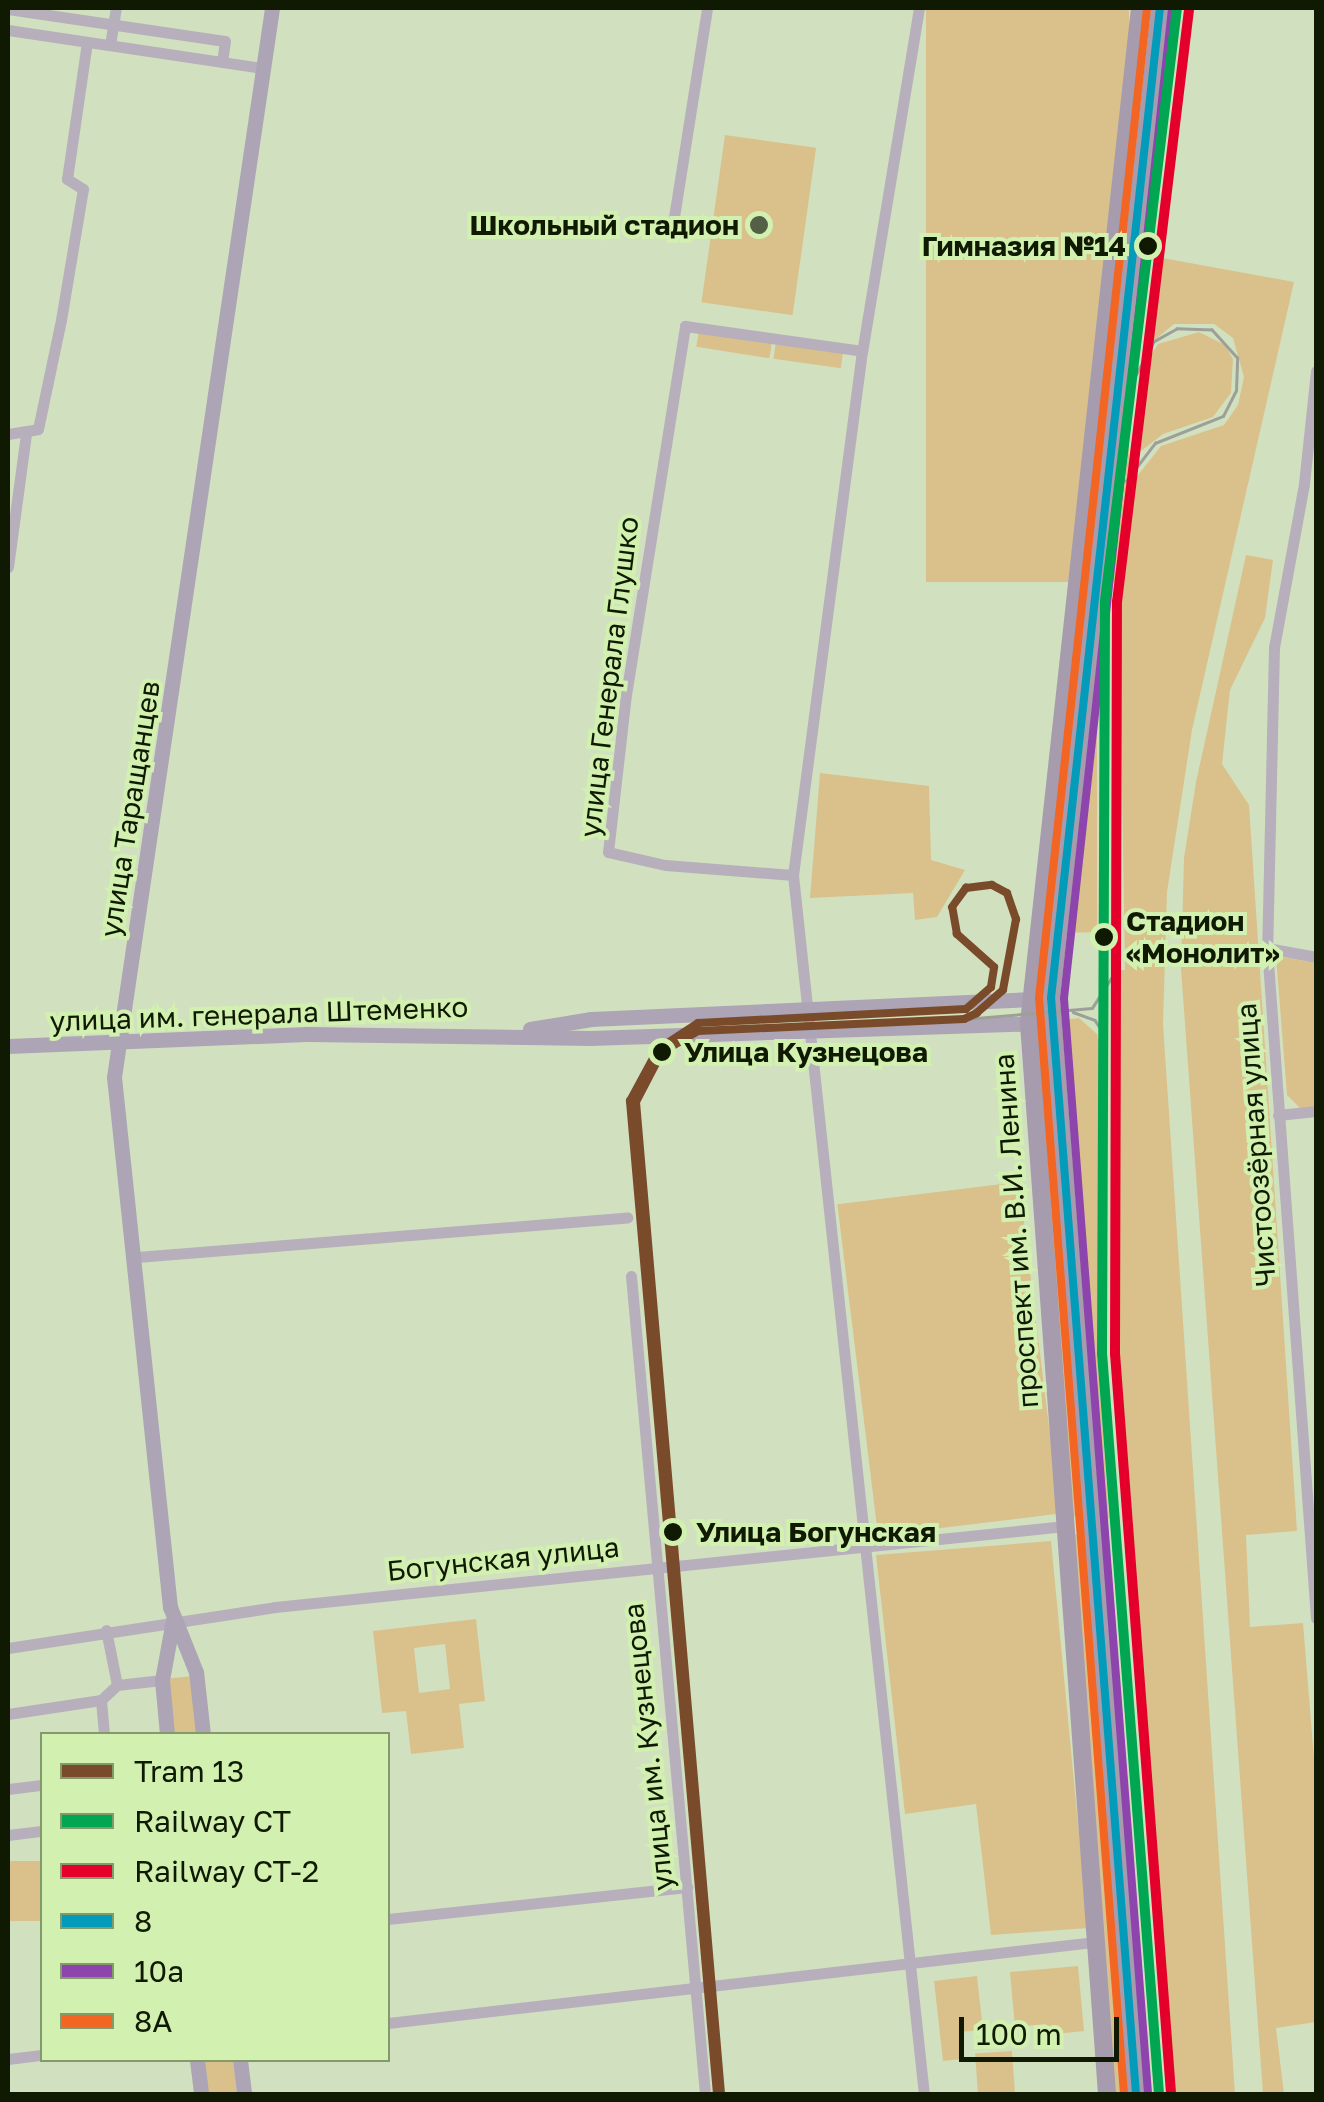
<!DOCTYPE html>
<meta charset="utf-8">
<style>
body{margin:0}
#map{position:relative;width:1324px;height:2102px;overflow:hidden;background:#d1e1bf;font-family:"Golos Text",sans-serif}
div>[style]{position:absolute}
[style*='--x']{left:calc(var(--x)*1px);top:calc(var(--y)*1px);width:calc(var(--w)*1px);rotate:calc(var(--a)*1deg)}
.green>*{inset:0;background:#dac18c;transform-origin:0 0}
.street>*{height:11px;margin:-5.5px;padding:0 5.5px;transform-origin:5.5px;border-radius:5.5px;background:#b7b0bc}
.secondary>*{height:15px;margin:-7.5px;padding:0 7.5px;transform-origin:7.5px;border-radius:7.5px;background:#ada5b5}
.primary>*{height:18px;margin:-9px;padding:0 9px;transform-origin:9px;border-radius:9px;background:#a69cae}
.tram>*{height:2.5px;margin:-1.25px;padding:0 1.25px;transform-origin:1.25px;border-radius:1.25px;background:#9ca098}
.bus-1>*{height:8px;margin:-4px;padding:0 4px;transform-origin:4px;border-radius:4px;background:#029bba}
.bus-2>*{height:8px;margin:-4px;padding:0 4px;transform-origin:4px;border-radius:4px;background:#8e44ad}
.bus-3>*{height:8px;margin:-4px;padding:0 4px;transform-origin:4px;border-radius:4px;background:#f26522}
.rail-1>*{height:10px;margin:-5px;padding:0 5px;transform-origin:5px;border-radius:5px;background:#00a651}
.rail-2>*{height:10px;margin:-5px;padding:0 5px;transform-origin:5px;border-radius:5px;background:#e4002b}
.tram-1>*{height:8px;margin:-4px;padding:0 4px;transform-origin:4px;border-radius:4px;background:#7a4b2a}
.dots>*{width:28px;height:28px;translate:-50% -50%;box-sizing:border-box;border:5px solid #d2f0b0;border-radius:50%}
span{translate:-50% -50%;white-space:nowrap;text-align:center;line-height:1.15;-webkit-text-stroke:8px #d2f0b0;paint-order:stroke}
.poi-label{font-size:28px;color:#101a03;font-weight:700}
.right{translate:-100% -50%;text-align:right}
.stop-label{font-size:28px;color:#101a03;font-weight:700}
.left{translate:0 -50%;text-align:left}
.street-label{font-size:28px;color:#101a03}
.frame{position:absolute;inset:0;border:10px solid #101a03;pointer-events:none}
.legend{position:absolute;left:40px;top:1732px;width:350px;height:330px;box-sizing:border-box;background:#d2f0b0;border:2px solid #849a6b;margin:0;padding:12px 18px;list-style:none;font-size:30px;color:#101a03}
.legend li{display:flex;align-items:center;gap:20px;height:50px}
.legend b{width:50px;border:2px solid #849a6b}
.scale{position:absolute;left:959px;top:2017px;width:160px;height:45px;box-sizing:border-box;border:5px solid #101a03;border-top:0;padding-left:12px;font-size:30px;line-height:35px;white-space:nowrap;color:#101a03;-webkit-text-stroke:8px #d2f0b0;paint-order:stroke}
</style>
<div id="map">
<div class="green">
<i style="left:926px;top:8px;width:203px;height:574px"></i>
<i style="left:725px;top:135px;width:92px;height:169px;rotate:8deg"></i>
<i style="clip-path:polygon(1157px 257px,1294px 282px,1192px 730px,1167px 892px,1163px 1024px,1235px 2094px,1170px 2094px,1115px 1352px,1120px 970px,1125px 970px,1119px 600px,1131px 484px,1161px 446px,1224px 425px,1238px 405px,1244px 377px,1233px 338px,1214px 324px,1174px 324px,1145px 348px)"></i>
<i style="left:699px;top:330px;width:74px;height:17px;rotate:9deg"></i>
<i style="clip-path:polygon(1199px 332px,1225px 345px,1233px 359px,1231px 393px,1213px 417px,1163px 434px,1132px 458px,1141px 371px,1158px 344px)"></i>
<i style="left:776px;top:341px;width:68px;height:18px;rotate:8deg"></i>
<i style="clip-path:polygon(1246px 555px,1273px 560px,1265px 618px,1230px 690px,1222px 764px,1249px 805px,1297px 1531px,1246px 1535px,1250px 1627px,1303px 1623px,1316px 1783px,1316px 2022px,1276px 2028px,1284px 2094px,1263px 2094px,1181px 969px,1184px 858px,1196px 782px)"></i>
<i style="clip-path:polygon(1097px 622px,1097px 932px,1067px 933px)"></i>
<i style="clip-path:polygon(820px 773px,929px 786px,931px 860px,965px 870px,937px 917px,915px 920px,913px 893px,810px 898px)"></i>
<i style="clip-path:polygon(1276px 956px,1316px 963px,1316px 1110px,1303px 1111px,1287px 1095px)"></i>
<i style="clip-path:polygon(1079px 1018px,1097px 1034px,1100px 1051px,1097px 1347px,1109px 1518px,1099px 1519px,1063px 1020px)"></i>
<i style="clip-path:polygon(1039px 1047px,1080px 1512px,1074px 1517px,1071px 1514px)"></i>
<i style="left:1019px;top:1182px;width:334px;height:183px;rotate:83deg"></i>
<i style="clip-path:polygon(1081px 1534px,1085px 1581px,1125px 2094px,1115px 2094px,1072px 1535px)"></i>
<i style="clip-path:polygon(1051px 1541px,1088px 1928px,991px 1935px,976px 1804px,905px 1814px,876px 1555px)"></i>
<i style="clip-path:polygon(evenodd,476px 1619px,485px 1701px,459px 1704px,464px 1748px,411px 1754px,406px 1711px,382px 1713px,373px 1631px,476px 1619px,445px 1644px,450px 1689px,419px 1693px,414px 1648px,445px 1644px)"></i>
<i style="left:193px;top:1676px;width:58px;height:27px;rotate:84deg"></i>
<i style="left:42px;top:1861px;width:60px;height:34px;rotate:90deg"></i>
<i style="clip-path:polygon(1078px 1966px,1084px 2031px,1047px 2035px,1046px 2024px,1015px 2027px,1010px 1972px)"></i>
<i style="clip-path:polygon(977px 1976px,983px 2030px,959px 2032px,962px 2059px,943px 2061px,934px 1981px)"></i>
<i style="left:1012px;top:2051px;width:41px;height:37px;rotate:86deg"></i>
<i style="clip-path:polygon(201px 2060px,233px 2060px,237px 2094px,204px 2094px)"></i>
</div>
<div class="street">
<i style="--x:919;--y:8;--w:348;--a:99.4"></i>
<i style="--x:862;--y:351;--w:529;--a:97.5"></i>
<i style="--x:793;--y:875;--w:1226;--a:83.87"></i>
<i style="--x:8;--y:9;--w:219;--a:8.4"></i>
<i style="--x:225;--y:41;--w:21;--a:98"></i>
<i style="--x:8;--y:30;--w:257;--a:8.5"></i>
<i style="--x:110;--y:45;--w:37;--a:-81"></i>
<i style="--x:674;--y:217;--w:212;--a:-81"></i>
<i style="--x:1316;--y:371;--w:114;--a:96.1"></i>
<i style="--x:1304;--y:484;--w:166;--a:100.4"></i>
<i style="--x:1274;--y:647;--w:301;--a:91.3"></i>
<i style="--x:1267;--y:948;--w:672;--a:85.82"></i>
<i style="--x:8;--y:434;--w:30;--a:-9"></i>
<i style="--x:38;--y:429;--w:111;--a:-78.1"></i>
<i style="--x:61;--y:320;--w:133;--a:-80.5"></i>
<i style="--x:83;--y:189;--w:19;--a:-148"></i>
<i style="--x:67;--y:179;--w:138;--a:-81.7"></i>
<i style="--x:8;--y:567;--w:134;--a:-82.3"></i>
<i style="--x:793;--y:875;--w:128;--a:-175.5"></i>
<i style="--x:665;--y:865;--w:58;--a:-167.2"></i>
<i style="--x:608;--y:852;--w:158;--a:-83.5"></i>
<i style="--x:626;--y:695;--w:374;--a:-80.9"></i>
<i style="--x:685;--y:326;--w:179;--a:8"></i>
<i style="--x:1267;--y:948;--w:50;--a:10.4"></i>
<i style="--x:1278;--y:1115;--w:38;--a:-6"></i>
<i style="--x:137;--y:1257;--w:492;--a:-4.6"></i>
<i style="--x:631;--y:1276;--w:821;--a:84.83"></i>
<i style="--x:8;--y:1648;--w:270;--a:-8.7"></i>
<i style="--x:275;--y:1607;--w:794;--a:-5.85"></i>
<i style="--x:117;--y:1685;--w:45;--a:-6.3"></i>
<i style="--x:101;--y:1700;--w:34;--a:85"></i>
<i style="--x:8;--y:1714;--w:94;--a:-8.6"></i>
<i style="--x:101;--y:1700;--w:22;--a:-43"></i>
<i style="--x:117;--y:1685;--w:56;--a:-101.3"></i>
<i style="--x:8;--y:1789;--w:34;--a:-7"></i>
<i style="--x:8;--y:1835;--w:34;--a:-7"></i>
<i style="--x:388;--y:1919;--w:301;--a:-6.1"></i>
<i style="--x:388;--y:2023;--w:712;--a:-6.54"></i>
<i style="--x:8;--y:2059;--w:34;--a:-7"></i>
</div>
<div class="secondary">
<i style="--x:530;--y:1029;--w:62;--a:-9.3"></i>
<i style="--x:591;--y:1019;--w:449;--a:-2.6"></i>
<i style="--x:8;--y:1046;--w:299;--a:-2.3"></i>
<i style="--x:307;--y:1034;--w:283;--a:0.8"></i>
<i style="--x:590;--y:1038;--w:462;--a:-1.9"></i>
<i style="--x:167;--y:1734;--w:54;--a:-95.3"></i>
<i style="--x:162;--y:1680;--w:61;--a:-79.6"></i>
<i style="--x:203;--y:1734;--w:62;--a:-96.4"></i>
<i style="--x:196;--y:1672;--w:70;--a:-111.8"></i>
<i style="--x:170;--y:1607;--w:533;--a:-96.03"></i>
<i style="--x:114;--y:1077;--w:1081;--a:-81.59"></i>
<i style="--x:197;--y:2060;--w:34;--a:83"></i>
<i style="--x:240;--y:2060;--w:34;--a:83"></i>
</div>
<div class="primary">
<i style="--x:1107;--y:2094;--w:1074;--a:-94.17"></i>
<i style="--x:1029;--y:1023;--w:1021;--a:-83.76"></i>
<i style="--x:1136;--y:2094;--w:1099;--a:-94.43"></i>
<i style="--x:1051;--y:998;--w:996;--a:-83.72"></i>
</div>
<div class="tram">
<i style="--x:1126;--y:481;--w:48;--a:-52.7"></i>
<i style="--x:1155;--y:443;--w:73;--a:-21.7"></i>
<i style="--x:1223;--y:416;--w:28;--a:-63"></i>
<i style="--x:1236;--y:391;--w:33;--a:-88"></i>
<i style="--x:1237;--y:358;--w:38;--a:-132"></i>
<i style="--x:1212;--y:330;--w:35;--a:-178"></i>
<i style="--x:1177;--y:329;--w:26;--a:151"></i>
<i style="--x:1154;--y:342;--w:51;--a:118.1"></i>
<i style="--x:1073;--y:1012;--w:23;--a:20"></i>
<i style="--x:1095;--y:1020;--w:17;--a:57"></i>
<i style="--x:964;--y:1019;--w:128;--a:-4.9"></i>
<i style="--x:1092;--y:1008;--w:43;--a:-57.4"></i>
</div>
<div class="bus-1">
<i style="--x:1136;--y:2094;--w:1099;--a:-94.43"></i>
<i style="--x:1051;--y:998;--w:996;--a:-83.72"></i>
</div>
<div class="bus-2">
<i style="--x:1148;--y:2093;--w:1098;--a:-94.39"></i>
<i style="--x:1064;--y:998;--w:995;--a:-83.77"></i>
</div>
<div class="bus-3">
<i style="--x:1124;--y:2094;--w:1099;--a:-94.43"></i>
<i style="--x:1039;--y:998;--w:996;--a:-83.77"></i>
</div>
<div class="rail-1">
<i style="--x:1159;--y:2094;--w:742;--a:-94.4"></i>
<i style="--x:1102;--y:1354;--w:753;--a:-89.77"></i>
<i style="--x:1105;--y:601;--w:597;--a:-83.08"></i>
</div>
<div class="rail-2">
<i style="--x:1171;--y:2093;--w:741;--a:-94.33"></i>
<i style="--x:1115;--y:1354;--w:752;--a:-89.85"></i>
<i style="--x:1117;--y:602;--w:596;--a:-83.07"></i>
</div>
<div class="tram-1">
<i style="--x:717;--y:2094;--w:997;--a:-95.01"></i>
<i style="--x:630;--y:1101;--w:59;--a:-61.7"></i>
<i style="--x:658;--y:1049;--w:48;--a:-33"></i>
<i style="--x:698;--y:1023;--w:268;--a:-3"></i>
<i style="--x:966;--y:1009;--w:33;--a:-41"></i>
<i style="--x:991;--y:987;--w:20;--a:-81"></i>
<i style="--x:994;--y:967;--w:50;--a:-138.3"></i>
<i style="--x:957;--y:934;--w:27;--a:-100"></i>
<i style="--x:952;--y:907;--w:24;--a:-54"></i>
<i style="--x:966;--y:888;--w:26;--a:-7"></i>
<i style="--x:992;--y:885;--w:17;--a:28"></i>
<i style="--x:1007;--y:893;--w:28;--a:71"></i>
<i style="--x:1016;--y:919;--w:72;--a:100.4"></i>
<i style="--x:1003;--y:990;--w:35;--a:139"></i>
<i style="--x:977;--y:1013;--w:14;--a:155"></i>
<i style="--x:964;--y:1019;--w:266;--a:177.4"></i>
<i style="--x:698;--y:1031;--w:42;--a:149.7"></i>
<i style="--x:662;--y:1052;--w:56;--a:117.5"></i>
<i style="--x:636;--y:1102;--w:996;--a:85.1"></i>
</div>
<div class="dots">
<i style="left:759px;top:225px;background:#546045"></i>
<i style="left:1148px;top:246px;background:#101a03"></i>
<i style="left:1104px;top:937px;background:#101a03"></i>
<i style="left:662px;top:1052px;background:#101a03"></i>
<i style="left:673px;top:1532px;background:#101a03"></i>
</div>
<div class="poi-label">
<span class="right" style="left:739px;top:225px">Школьный стадион</span>
</div>
<div class="stop-label">
<span class="right" style="left:1126px;top:246px">Гимназия №14</span>
<span class="left" style="left:1126px;top:937px">Стадион<br>«Монолит»</span>
<span class="left" style="left:684px;top:1052px">Улица Кузнецова</span>
<span class="left" style="left:696px;top:1532px">Улица Богунская</span>
</div>
<div class="street-label">
<span style="left:609px;top:677px;rotate:-83deg">улица Генерала Глушко</span>
<span style="left:130px;top:809px;rotate:-81deg">улица Таращанцев</span>
<span style="left:259px;top:1014px;rotate:-2deg">улица им. генерала Штеменко</span>
<span style="left:1256px;top:1145px;rotate:-94deg">Чистоозёрная улица</span>
<span style="left:1016px;top:1231px;rotate:-94deg">проспект им. В.И. Ленина</span>
<span style="left:503px;top:1559px;rotate:-6deg">Богунская улица</span>
<span style="left:648px;top:1747px;rotate:-96deg">улица им. Кузнецова</span>
</div>
<div class="frame"></div>
<ul class="legend">
<li><b style="height:12px;background:#7a4b2a"></b>Tram 13</li>
<li><b style="height:12px;background:#00a651"></b>Railway СТ</li>
<li><b style="height:12px;background:#e4002b"></b>Railway СТ-2</li>
<li><b style="height:12px;background:#029bba"></b>8</li>
<li><b style="height:12px;background:#8e44ad"></b>10а</li>
<li><b style="height:12px;background:#f26522"></b>8А</li>
</ul>
<div class="scale">100 m</div>
</div>
